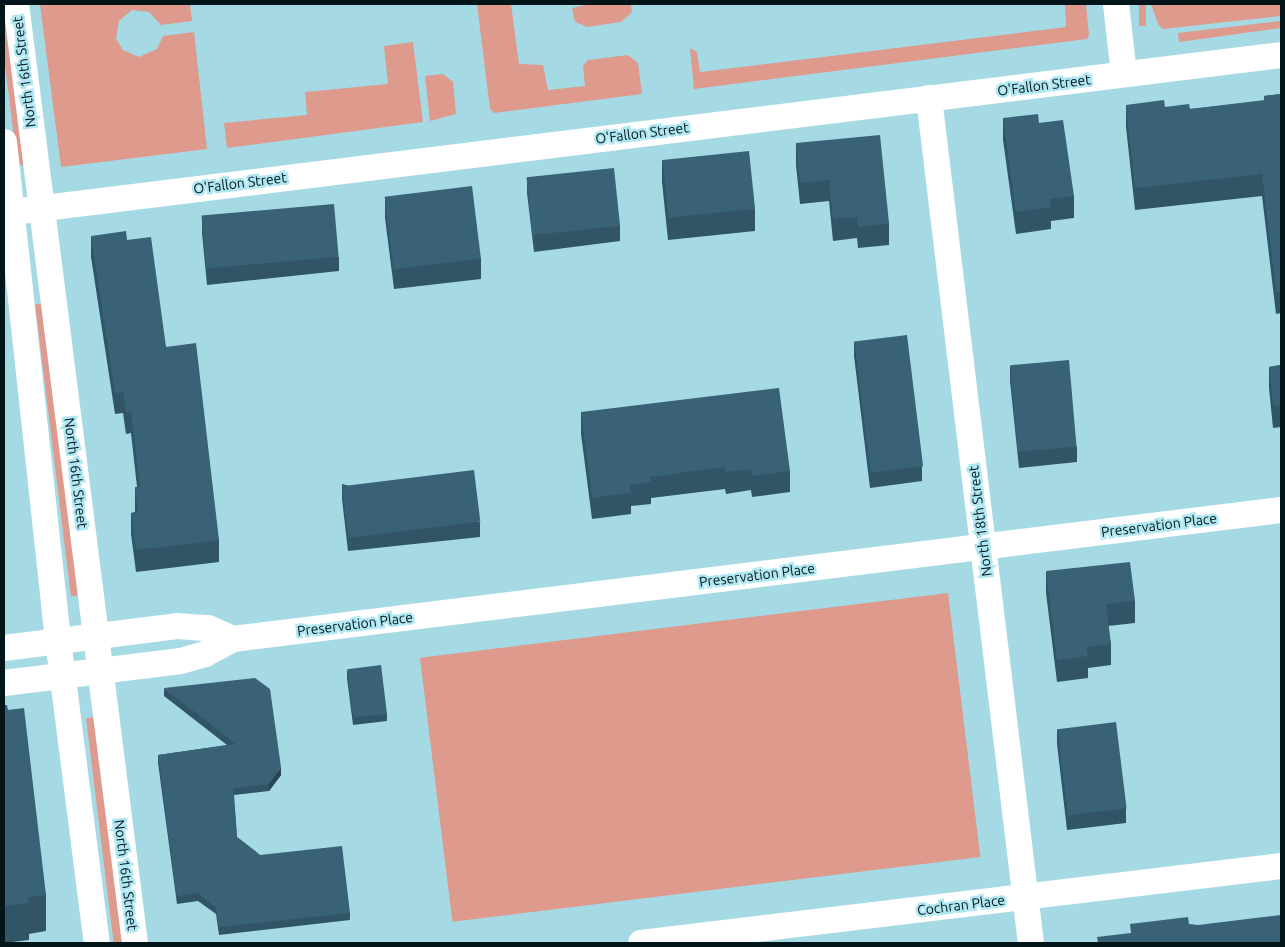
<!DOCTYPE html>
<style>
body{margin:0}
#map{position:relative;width:1285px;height:947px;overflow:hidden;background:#a5dae5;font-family:Ubuntu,sans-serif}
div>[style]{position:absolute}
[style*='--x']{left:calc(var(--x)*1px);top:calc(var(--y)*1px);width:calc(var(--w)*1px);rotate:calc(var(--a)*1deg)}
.green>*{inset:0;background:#dd9a8d;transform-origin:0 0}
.minor>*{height:26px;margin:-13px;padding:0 13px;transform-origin:13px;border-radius:13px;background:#fff}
.wall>*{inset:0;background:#315466}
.shaded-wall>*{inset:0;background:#284553}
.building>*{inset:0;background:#396277;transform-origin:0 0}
span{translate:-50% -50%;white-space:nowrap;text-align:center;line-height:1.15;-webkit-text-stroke:5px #b1e7f2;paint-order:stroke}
.street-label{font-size:14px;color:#02161a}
.frame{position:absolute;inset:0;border:5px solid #02161a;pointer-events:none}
</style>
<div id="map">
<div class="green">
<i style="clip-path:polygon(4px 4px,26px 163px,22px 166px,17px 162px,4px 56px)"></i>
<i style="clip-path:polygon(40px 4px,190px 4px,192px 21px,161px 25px,149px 12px,132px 10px,119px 21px,116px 39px,123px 50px,139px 57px,157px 49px,163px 36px,194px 32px,207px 149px,61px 167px)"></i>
<i style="clip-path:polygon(477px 4px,511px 4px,519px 64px,543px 65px,548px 90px,585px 86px,583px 66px,588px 60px,628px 55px,638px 63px,642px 94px,494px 113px,490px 109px)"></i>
<i style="clip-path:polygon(590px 4px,631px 4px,632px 12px,621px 22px,587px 27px,575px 22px,572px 8px)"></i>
<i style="clip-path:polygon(1065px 4px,1086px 4px,1089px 35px,1087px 39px,694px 89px,690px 48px,697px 52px,700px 72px,1066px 27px)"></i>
<i style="left:1139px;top:4px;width:7px;height:22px"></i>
<i style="clip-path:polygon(1151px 4px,1281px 4px,1281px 16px,1163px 29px,1158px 24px)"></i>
<i style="clip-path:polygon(1281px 21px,1281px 28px,1179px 42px,1178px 33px)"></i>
<i style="clip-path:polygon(413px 42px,423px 122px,227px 148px,224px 123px,307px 115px,305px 92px,388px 84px,384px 46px)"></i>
<i style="clip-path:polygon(443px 74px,453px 82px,456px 114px,430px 121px,425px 76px)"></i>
<i style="left:46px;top:303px;width:294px;height:11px;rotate:83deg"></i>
<i style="left:948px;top:593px;width:266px;height:532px;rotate:83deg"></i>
<i style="left:97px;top:717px;width:228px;height:11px;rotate:83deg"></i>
</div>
<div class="minor">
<i style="--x:16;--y:4;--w:947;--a:82.78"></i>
<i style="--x:1116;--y:4;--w:70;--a:83.5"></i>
<i style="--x:929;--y:98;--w:851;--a:83.12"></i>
<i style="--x:4;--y:142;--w:501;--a:83.81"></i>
<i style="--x:58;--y:640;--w:305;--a:82.7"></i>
<i style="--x:4;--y:213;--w:1287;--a:-7.05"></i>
<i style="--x:4;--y:648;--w:174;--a:-7.2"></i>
<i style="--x:177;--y:626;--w:31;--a:4"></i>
<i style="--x:208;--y:628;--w:27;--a:24"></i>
<i style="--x:4;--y:683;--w:178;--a:-7.1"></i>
<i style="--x:181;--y:661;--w:25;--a:-16"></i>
<i style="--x:205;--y:654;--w:32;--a:-28"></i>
<i style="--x:233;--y:639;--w:1056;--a:-7.02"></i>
<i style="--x:641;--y:943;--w:645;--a:-6.86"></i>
</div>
<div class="wall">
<i style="clip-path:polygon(1281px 94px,1281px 313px,1276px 314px,1262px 196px,1135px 210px,1126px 127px,1126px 105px,1190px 109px,1264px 101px,1264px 96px)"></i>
<i style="clip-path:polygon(1003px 118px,1039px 123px,1074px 196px,1074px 218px,1051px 221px,1051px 229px,1016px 234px,1003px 140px)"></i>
<i style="clip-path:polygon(796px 143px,889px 223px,889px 245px,858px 248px,857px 238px,833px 241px,829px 201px,800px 204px,796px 165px)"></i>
<i style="clip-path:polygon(662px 160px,755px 209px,755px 231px,668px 240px,662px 182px)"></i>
<i style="clip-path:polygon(527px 179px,620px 226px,620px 241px,534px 252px,527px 193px)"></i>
<i style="clip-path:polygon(385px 197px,481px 258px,481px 279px,394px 289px,385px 218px)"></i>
<i style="clip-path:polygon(202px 218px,339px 257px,339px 271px,207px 285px,202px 233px)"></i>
<i style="clip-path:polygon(91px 236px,127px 240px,166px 347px,219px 540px,219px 562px,136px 572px,131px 534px,131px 513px,135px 512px,135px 487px,137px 487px,131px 433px,126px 434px,123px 413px,115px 414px,91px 257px)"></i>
<i style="clip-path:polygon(854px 341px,922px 466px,922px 481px,870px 488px,854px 356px)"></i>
<i style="clip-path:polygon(1281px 365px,1281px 427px,1273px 428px,1269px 388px,1269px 367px)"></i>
<i style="clip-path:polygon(1010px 366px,1077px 447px,1077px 462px,1019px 468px,1010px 381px)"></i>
<i style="clip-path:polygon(581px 412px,790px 471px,790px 492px,752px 497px,751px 490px,726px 494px,725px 489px,651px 498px,651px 504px,631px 506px,631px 514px,592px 519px,581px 434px)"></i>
<i style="clip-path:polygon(342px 484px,480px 522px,480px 537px,348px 551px,342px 499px)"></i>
<i style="clip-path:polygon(1046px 571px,1135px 601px,1135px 623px,1108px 626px,1111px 644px,1111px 665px,1088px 668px,1088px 678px,1057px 682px,1046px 593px)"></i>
<i style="clip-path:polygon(347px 670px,387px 714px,387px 721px,353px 725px,347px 678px)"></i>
<i style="clip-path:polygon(164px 688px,281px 775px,269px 791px,234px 795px,237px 837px,260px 855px,350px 913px,350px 920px,219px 935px,216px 914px,198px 901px,177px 904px,158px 763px,158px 755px,227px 745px,164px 696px)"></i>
<i style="clip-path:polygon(4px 705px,46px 895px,46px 931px,29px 934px,29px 940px,4px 943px)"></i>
<i style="clip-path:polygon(1057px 729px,1126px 808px,1126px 823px,1067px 830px,1057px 744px)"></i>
</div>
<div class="shaded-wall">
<i style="clip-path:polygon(281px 767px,281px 775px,269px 791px,269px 784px)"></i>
</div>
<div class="building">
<i style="clip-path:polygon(1281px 94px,1281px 291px,1276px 292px,1262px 174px,1135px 188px,1126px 105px,1164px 100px,1165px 107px,1189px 104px,1190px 109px,1265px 100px,1264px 96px)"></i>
<i style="clip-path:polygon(1038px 114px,1039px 123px,1063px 120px,1074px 196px,1050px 199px,1051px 207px,1016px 212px,1003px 118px)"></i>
<i style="clip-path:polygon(880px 135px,889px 223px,858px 227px,857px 217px,833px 219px,829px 180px,800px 183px,796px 143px)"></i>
<i style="left:749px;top:151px;width:58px;height:87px;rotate:84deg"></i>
<i style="left:614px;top:168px;width:58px;height:88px;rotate:84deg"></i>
<i style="left:472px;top:186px;width:73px;height:88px;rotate:83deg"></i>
<i style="left:334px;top:204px;width:53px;height:133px;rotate:85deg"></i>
<i style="clip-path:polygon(126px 231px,127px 240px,151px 237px,166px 347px,196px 343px,219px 540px,136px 550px,131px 513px,138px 512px,135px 487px,140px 487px,131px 412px,126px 412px,123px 392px,115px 393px,91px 236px)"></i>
<i style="left:907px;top:335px;width:132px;height:53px;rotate:83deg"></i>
<i style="left:1069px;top:360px;width:87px;height:59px;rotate:85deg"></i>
<i style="clip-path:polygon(1281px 365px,1281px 405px,1273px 406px,1269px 367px)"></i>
<i style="clip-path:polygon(779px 388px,790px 471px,752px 476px,751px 469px,726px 472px,725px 467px,650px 477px,651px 482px,630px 485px,631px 493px,592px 498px,581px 412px)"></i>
<i style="left:474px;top:470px;width:52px;height:133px;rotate:83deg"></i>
<i style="clip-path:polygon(1130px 562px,1135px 601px,1106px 604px,1111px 644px,1086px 647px,1088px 656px,1057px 660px,1046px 571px)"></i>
<i style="left:381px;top:665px;width:49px;height:34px;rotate:83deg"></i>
<i style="clip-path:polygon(255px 678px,270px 689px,281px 767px,269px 784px,233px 788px,237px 837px,260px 855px,342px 846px,350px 913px,219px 927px,216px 907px,198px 893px,177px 896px,158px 755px,236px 744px,164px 688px)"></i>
<i style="clip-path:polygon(4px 705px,7px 705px,8px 710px,24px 708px,46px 895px,28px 897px,29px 903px,4px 906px)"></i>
<i style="left:1116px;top:722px;width:87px;height:59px;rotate:83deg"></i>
<i style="clip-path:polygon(1281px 915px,1281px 943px,1098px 943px,1097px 937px,1131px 933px,1130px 924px,1188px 917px,1189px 924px,1198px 925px)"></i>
</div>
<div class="street-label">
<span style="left:24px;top:72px;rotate:-97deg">North 16th Street</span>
<span style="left:1044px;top:85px;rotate:-7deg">O'Fallon Street</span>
<span style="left:642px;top:133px;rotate:-7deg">O'Fallon Street</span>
<span style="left:240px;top:183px;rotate:-7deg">O'Fallon Street</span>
<span style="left:76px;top:473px;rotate:83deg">North 16th Street</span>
<span style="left:980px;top:521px;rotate:-97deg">North 18th Street</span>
<span style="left:1159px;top:525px;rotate:-7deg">Preservation Place</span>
<span style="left:757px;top:575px;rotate:-7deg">Preservation Place</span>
<span style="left:355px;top:624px;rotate:-7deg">Preservation Place</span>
<span style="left:126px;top:875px;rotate:83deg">North 16th Street</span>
<span style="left:961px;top:905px;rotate:-7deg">Cochran Place</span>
</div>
<div class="frame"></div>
</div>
